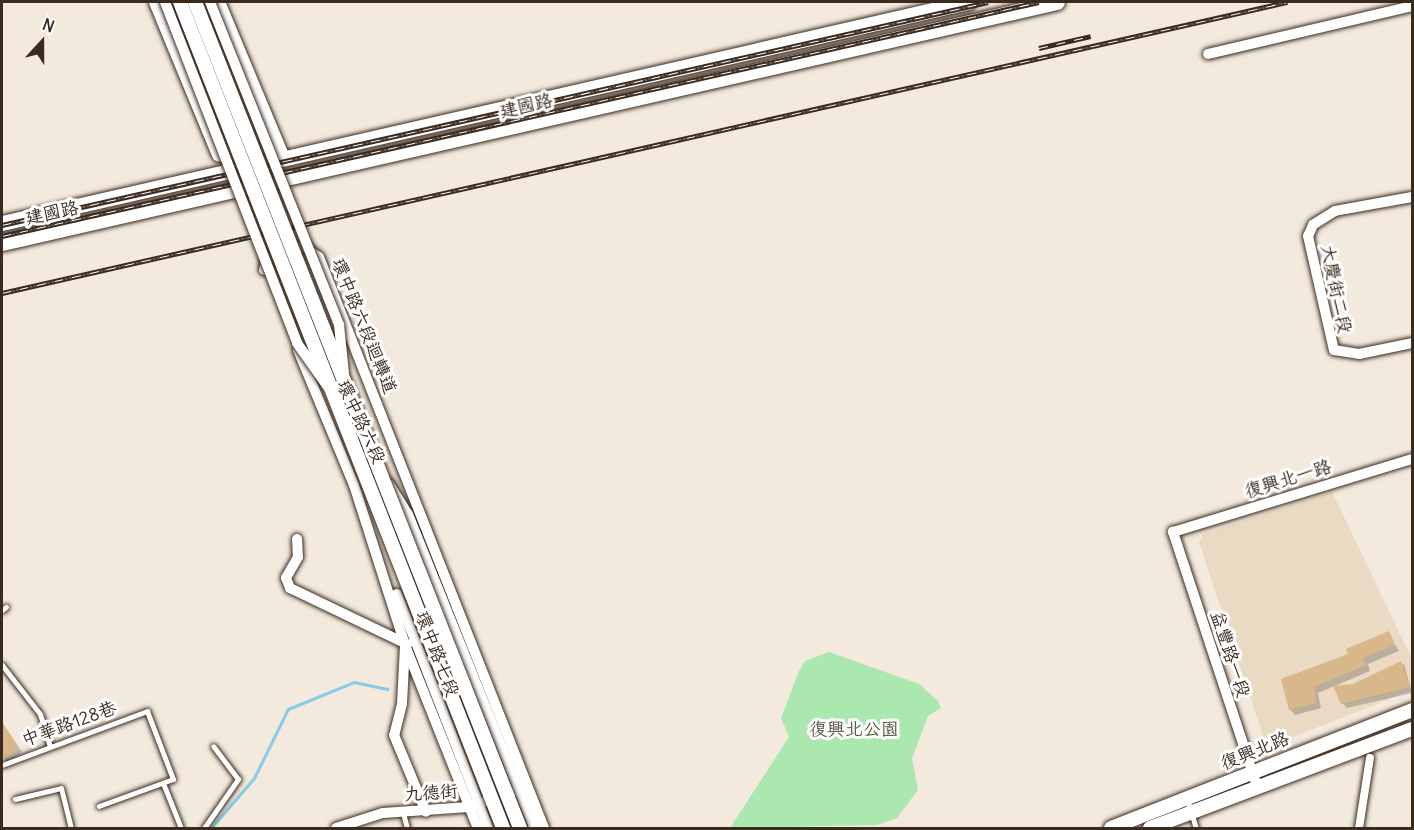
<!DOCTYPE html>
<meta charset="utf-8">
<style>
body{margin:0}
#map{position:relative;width:1414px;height:830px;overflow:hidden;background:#f3e9dc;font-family:Delius,"LXGW WenKai TC",sans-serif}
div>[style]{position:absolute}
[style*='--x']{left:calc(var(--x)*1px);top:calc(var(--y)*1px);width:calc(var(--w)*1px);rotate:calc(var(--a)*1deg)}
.built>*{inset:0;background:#ebdac3}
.green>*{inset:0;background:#aae8af}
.shadow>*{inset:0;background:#0003}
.stream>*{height:3px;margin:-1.5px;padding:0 1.5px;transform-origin:1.5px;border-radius:1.5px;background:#85cce6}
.building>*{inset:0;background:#d8b78a}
.roads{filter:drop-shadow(0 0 2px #3b2a1e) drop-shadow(0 0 2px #3b2a1e)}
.service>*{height:5px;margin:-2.5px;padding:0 2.5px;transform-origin:2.5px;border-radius:2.5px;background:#fff}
.pedestrian>*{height:8px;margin:-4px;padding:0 4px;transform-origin:4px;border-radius:4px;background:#fff}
.minor>*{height:10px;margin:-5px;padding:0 5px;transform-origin:5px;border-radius:5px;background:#fff}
.tertiary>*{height:14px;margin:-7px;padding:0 7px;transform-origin:7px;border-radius:7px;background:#fff}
.secondary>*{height:15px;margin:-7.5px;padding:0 7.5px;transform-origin:7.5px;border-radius:7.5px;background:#fff}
.rail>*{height:5px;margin-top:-2.5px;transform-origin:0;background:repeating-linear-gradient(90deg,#fff 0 9px,#3b2a1e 0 18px);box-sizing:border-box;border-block:2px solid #3b2a1e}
.bridges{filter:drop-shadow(0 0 2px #3b2a1e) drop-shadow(0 0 2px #3b2a1e)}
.minor-bridge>*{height:10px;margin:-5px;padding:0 5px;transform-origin:5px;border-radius:5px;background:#fff}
.tertiary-bridge>*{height:14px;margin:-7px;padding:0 7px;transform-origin:7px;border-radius:7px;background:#fff}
span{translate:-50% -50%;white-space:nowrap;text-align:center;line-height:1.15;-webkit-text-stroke:6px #fff;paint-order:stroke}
.street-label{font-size:18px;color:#3b2a1e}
.park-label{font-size:18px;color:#575a42}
.frame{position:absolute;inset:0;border:3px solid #3b2a1e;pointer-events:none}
.north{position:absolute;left:12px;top:12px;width:60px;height:60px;-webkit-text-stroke:4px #fff;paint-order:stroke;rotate:21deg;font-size:16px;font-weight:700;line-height:24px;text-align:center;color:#3b2a1e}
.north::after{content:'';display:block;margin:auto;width:21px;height:27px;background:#3b2a1e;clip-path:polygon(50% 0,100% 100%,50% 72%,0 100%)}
</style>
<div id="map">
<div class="built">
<i style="clip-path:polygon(1332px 492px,1412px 659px,1412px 690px,1278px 743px,1263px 736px,1199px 542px,1203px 534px)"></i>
</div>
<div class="green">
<i style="clip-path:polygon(829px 652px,919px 684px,938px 701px,941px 708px,928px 716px,912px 758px,918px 790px,897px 818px,877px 825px,730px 828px,789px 737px,781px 718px,799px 671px,805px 661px)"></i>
</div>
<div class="shadow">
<i style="clip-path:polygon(1388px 632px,1399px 651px,1368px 664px,1370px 671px,1318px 693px,1321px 708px,1295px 715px,1290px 709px,1283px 680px,1350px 655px)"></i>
<i style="clip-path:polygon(1404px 664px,1412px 693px,1347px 708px,1342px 703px,1354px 686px)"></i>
<i style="clip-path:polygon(2px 722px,22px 752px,8px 764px,2px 756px)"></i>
</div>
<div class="stream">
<i style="--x:211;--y:828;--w:66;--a:-49.3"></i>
<i style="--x:254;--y:778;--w:77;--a:-63.8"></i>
<i style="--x:288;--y:709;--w:71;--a:-22.2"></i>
<i style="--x:354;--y:682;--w:34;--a:12"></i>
</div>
<div class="building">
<i style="clip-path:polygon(1389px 631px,1395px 645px,1363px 658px,1366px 665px,1314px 687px,1316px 703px,1289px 710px,1281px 679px,1348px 654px,1346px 649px)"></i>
<i style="clip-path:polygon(1401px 661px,1410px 687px,1341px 704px,1333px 686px,1353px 684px)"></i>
<i style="clip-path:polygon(2px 722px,17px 745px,13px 754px,2px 759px)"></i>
</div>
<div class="roads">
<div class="service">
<i style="--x:2;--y:610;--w:5;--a:-37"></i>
<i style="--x:2;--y:665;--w:62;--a:52.2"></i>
<i style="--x:40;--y:714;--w:34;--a:73"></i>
<i style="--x:2;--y:765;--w:155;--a:-20.4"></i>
<i style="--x:147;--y:711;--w:73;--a:69.1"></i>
<i style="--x:173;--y:779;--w:79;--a:160"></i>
<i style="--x:163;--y:783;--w:48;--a:68.2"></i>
<i style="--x:15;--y:799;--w:47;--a:-13.4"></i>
<i style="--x:61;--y:788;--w:41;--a:76"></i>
<i style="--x:1187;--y:799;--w:30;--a:73"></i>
<i style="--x:403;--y:813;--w:16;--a:75"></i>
<i style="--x:204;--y:828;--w:60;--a:-55.2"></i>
<i style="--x:238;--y:779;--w:41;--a:-127.1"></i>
</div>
<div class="pedestrian">
<i style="--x:1359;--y:828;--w:71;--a:-81.1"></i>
</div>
<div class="minor">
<i style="--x:1208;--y:54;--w:210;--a:-13.2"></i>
<i style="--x:1412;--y:197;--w:78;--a:169.7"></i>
<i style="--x:1335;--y:211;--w:26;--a:148"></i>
<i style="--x:1313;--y:225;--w:12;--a:114"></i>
<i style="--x:1308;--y:236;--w:117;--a:77.2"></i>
<i style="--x:1334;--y:350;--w:25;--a:9"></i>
<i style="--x:1359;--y:354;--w:54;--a:-11.7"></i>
<i style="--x:264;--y:270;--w:12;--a:-76"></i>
<i style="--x:267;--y:258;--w:38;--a:-18"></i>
<i style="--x:303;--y:246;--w:19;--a:35"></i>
<i style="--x:319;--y:257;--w:614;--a:68.49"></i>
<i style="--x:298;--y:350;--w:146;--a:67.5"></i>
<i style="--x:354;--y:485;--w:168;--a:72.3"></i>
<i style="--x:405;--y:645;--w:197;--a:68.3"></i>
<i style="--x:389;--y:484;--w:36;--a:58"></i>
<i style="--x:408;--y:514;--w:338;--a:68.1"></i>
<i style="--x:297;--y:539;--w:18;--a:87"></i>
<i style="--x:298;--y:557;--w:24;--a:120"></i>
<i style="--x:286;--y:578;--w:11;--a:68"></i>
<i style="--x:290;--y:588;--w:130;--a:25.6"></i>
<i style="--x:397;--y:594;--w:251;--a:68.7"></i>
<i style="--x:405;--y:646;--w:58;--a:93"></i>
<i style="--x:402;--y:704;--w:32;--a:104"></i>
<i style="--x:394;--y:735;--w:83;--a:67.4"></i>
<i style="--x:1257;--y:786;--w:268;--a:-108.3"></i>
<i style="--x:1173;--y:532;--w:250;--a:-17"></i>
<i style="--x:336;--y:828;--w:49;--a:-17.7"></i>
<i style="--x:383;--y:813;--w:86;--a:-4"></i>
<i style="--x:469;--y:807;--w:46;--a:-18.8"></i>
</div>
<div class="tertiary">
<i style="--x:156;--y:2;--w:165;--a:67.6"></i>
<i style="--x:218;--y:2;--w:169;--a:67.4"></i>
<i style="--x:1111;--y:828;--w:323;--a:-21.4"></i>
<i style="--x:1150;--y:828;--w:280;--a:-20.7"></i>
</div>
<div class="secondary">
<i style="--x:2;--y:223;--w:991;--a:-12.89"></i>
<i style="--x:2;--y:243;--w:1082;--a:-12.87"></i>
</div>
</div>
<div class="rail">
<i style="--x:1039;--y:48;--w:53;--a:-13"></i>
<i style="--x:2;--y:225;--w:1011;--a:-12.74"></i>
<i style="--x:2;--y:236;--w:1063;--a:-12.72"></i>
<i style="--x:2;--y:293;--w:1318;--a:-12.76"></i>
</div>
<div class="bridges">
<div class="minor-bridge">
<i style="--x:165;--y:2;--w:366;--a:68.8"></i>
<i style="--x:297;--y:343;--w:54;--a:54.8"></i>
<i style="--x:210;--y:2;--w:348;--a:68.2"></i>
<i style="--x:339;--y:325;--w:48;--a:84.1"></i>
</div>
<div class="tertiary-bridge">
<i style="--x:180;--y:2;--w:887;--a:68.64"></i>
<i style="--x:195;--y:2;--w:888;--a:68.52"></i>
</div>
</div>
<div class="street-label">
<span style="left:526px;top:106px;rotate:-13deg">建國路</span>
<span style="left:52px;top:213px;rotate:-12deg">建國路</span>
<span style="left:1336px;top:289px;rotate:78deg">大慶街二段</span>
<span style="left:364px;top:326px;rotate:68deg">環中路六段迴轉道</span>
<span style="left:361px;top:422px;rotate:65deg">環中路六段</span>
<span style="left:1288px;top:479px;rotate:-17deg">復興北一路</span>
<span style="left:437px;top:654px;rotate:69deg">環中路七段</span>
<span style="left:1230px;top:654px;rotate:72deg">益豐路一段</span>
<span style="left:69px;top:724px;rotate:-20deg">中華路128巷</span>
<span style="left:1255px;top:751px;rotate:-22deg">復興北路</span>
<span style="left:431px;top:793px;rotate:-4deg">九德街</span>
</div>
<div class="park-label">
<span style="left:854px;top:729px">復興北公園</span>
</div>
<div class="frame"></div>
<div class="north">N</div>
</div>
